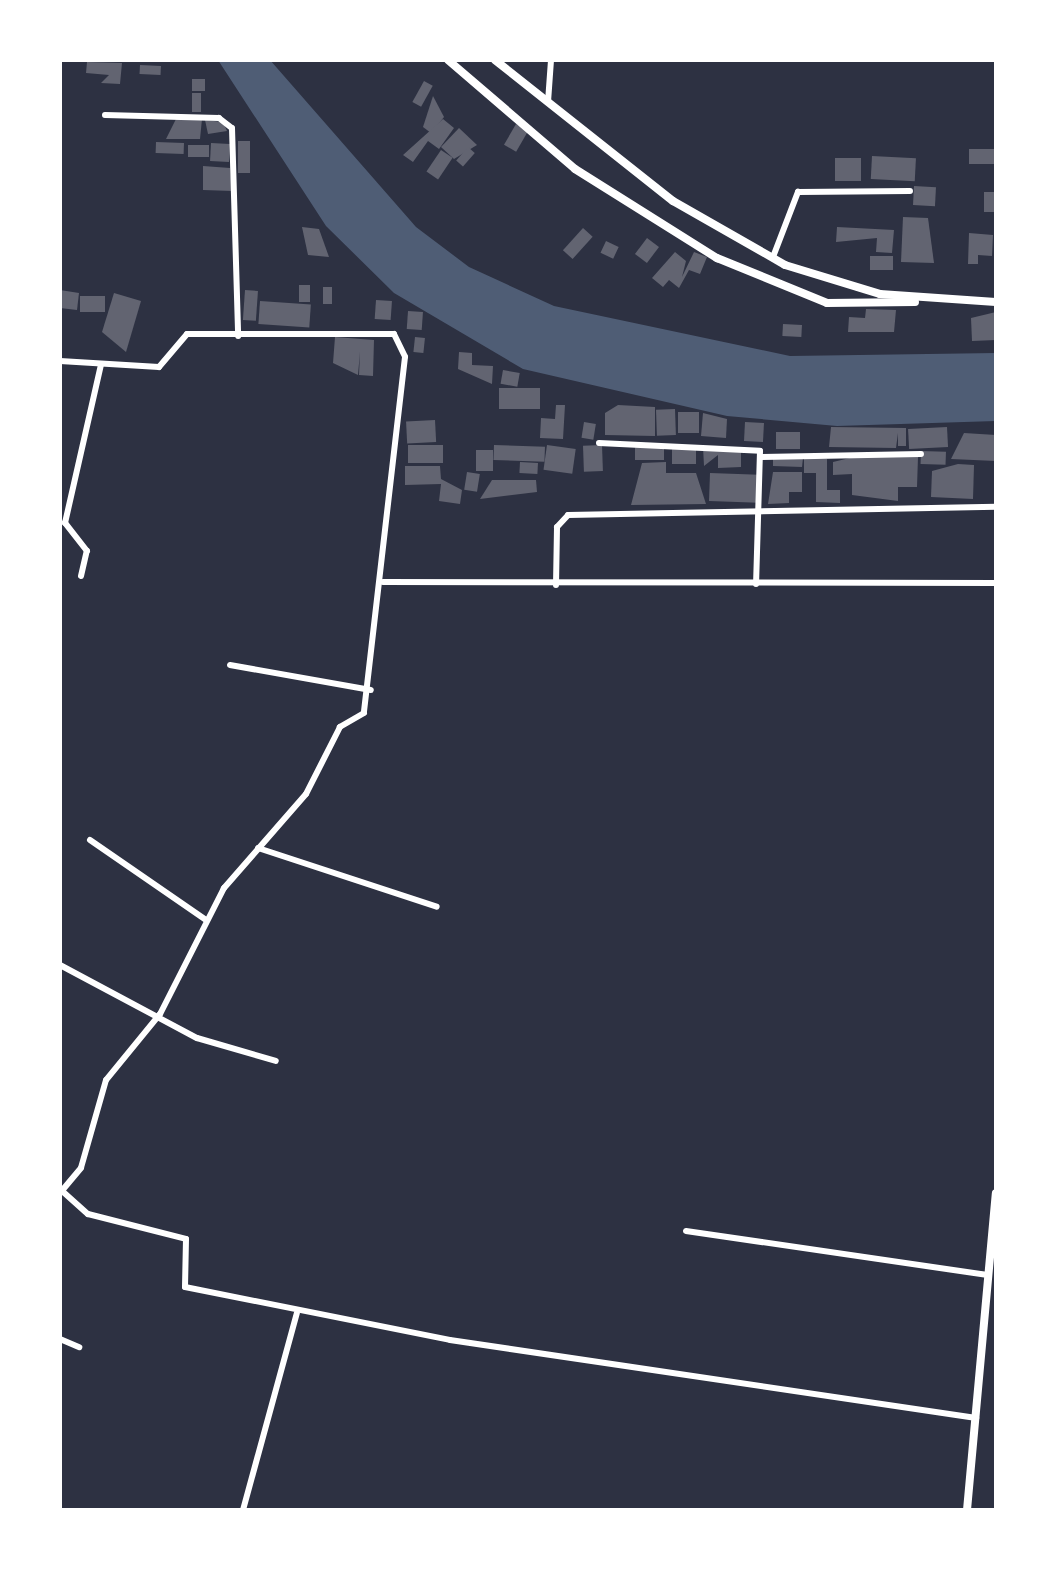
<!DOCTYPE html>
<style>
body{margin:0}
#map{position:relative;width:1056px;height:1570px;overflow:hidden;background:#2d3142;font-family:"Fira Sans",sans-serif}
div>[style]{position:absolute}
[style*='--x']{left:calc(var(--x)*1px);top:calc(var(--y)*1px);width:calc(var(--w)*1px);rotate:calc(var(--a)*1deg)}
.water>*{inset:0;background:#4f5d75}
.building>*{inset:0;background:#626471;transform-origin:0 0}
.minor>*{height:6px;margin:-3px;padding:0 3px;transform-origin:3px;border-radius:3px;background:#fff}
.tertiary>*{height:8px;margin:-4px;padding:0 4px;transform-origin:4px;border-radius:4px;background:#fff}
span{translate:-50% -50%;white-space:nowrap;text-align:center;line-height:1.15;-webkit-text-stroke:9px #fff;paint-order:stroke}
.frame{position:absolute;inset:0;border:62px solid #fff;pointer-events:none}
</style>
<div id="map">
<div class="water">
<i style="clip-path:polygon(218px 60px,270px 60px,416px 227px,469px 267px,554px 306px,790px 356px,996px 353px,996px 421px,837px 426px,727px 416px,523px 369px,394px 293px,326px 226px)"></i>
</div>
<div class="building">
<i style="clip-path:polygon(87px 62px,122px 63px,120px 84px,101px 83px,109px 75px,86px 73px)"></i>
<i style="left:140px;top:65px;width:21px;height:9px;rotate:3deg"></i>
<i style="left:192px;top:79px;width:13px;height:12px"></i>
<i style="left:424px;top:81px;width:10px;height:24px;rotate:29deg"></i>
<i style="left:192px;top:93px;width:9px;height:19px"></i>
<i style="clip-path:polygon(433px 96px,444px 117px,431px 133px,423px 127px)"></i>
<i style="clip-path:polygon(177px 117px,202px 119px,200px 139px,166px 139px)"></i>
<i style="clip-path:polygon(443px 119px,454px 128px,439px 149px,428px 141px,413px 162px,403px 155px)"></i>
<i style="clip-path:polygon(205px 120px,223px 122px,227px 131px,208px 134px)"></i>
<i style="left:516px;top:124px;width:14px;height:24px;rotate:30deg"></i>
<i style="clip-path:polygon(459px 128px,477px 145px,454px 159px,441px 147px)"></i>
<i style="left:238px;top:141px;width:12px;height:32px"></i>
<i style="left:156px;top:142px;width:28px;height:11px;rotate:2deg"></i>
<i style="left:211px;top:143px;width:19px;height:18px;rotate:3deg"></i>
<i style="left:188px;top:145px;width:21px;height:12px"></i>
<i style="left:468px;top:147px;width:9px;height:18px;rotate:41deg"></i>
<i style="left:996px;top:149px;width:15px;height:27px;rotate:90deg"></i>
<i style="left:441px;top:150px;width:14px;height:26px;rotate:34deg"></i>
<i style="left:872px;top:156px;width:44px;height:23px;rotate:3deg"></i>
<i style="left:835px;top:158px;width:26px;height:23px"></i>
<i style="clip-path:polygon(203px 166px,230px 168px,232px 191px,203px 190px)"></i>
<i style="left:914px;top:186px;width:22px;height:19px;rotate:3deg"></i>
<i style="left:984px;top:192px;width:12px;height:20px"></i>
<i style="clip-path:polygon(903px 217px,928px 218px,934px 263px,901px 262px)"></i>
<i style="clip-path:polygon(302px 227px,319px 229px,329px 257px,308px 255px)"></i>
<i style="clip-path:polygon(837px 227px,894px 230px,892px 253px,876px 252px,877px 238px,836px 242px)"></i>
<i style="left:583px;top:228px;width:13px;height:30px;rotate:42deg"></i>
<i style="clip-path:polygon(969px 233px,993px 235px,992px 256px,978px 255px,978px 264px,968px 264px)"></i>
<i style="left:647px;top:238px;width:15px;height:20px;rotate:37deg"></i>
<i style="left:606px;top:241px;width:14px;height:13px;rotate:25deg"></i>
<i style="clip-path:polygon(675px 252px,686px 261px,682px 277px,694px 252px,707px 257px,700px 274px,689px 270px,679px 288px,669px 280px,663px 287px,652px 278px)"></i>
<i style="left:893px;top:256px;width:14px;height:23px;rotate:90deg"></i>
<i style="left:299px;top:285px;width:11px;height:17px"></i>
<i style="left:323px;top:287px;width:9px;height:17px"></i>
<i style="clip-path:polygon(60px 290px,79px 293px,77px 310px,60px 308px)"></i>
<i style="left:245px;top:290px;width:13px;height:30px;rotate:4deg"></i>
<i style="clip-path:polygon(114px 293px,141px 301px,126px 352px,102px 332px)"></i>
<i style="left:80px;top:296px;width:25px;height:16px"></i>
<i style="left:376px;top:300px;width:16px;height:19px;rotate:4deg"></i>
<i style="left:260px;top:301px;width:51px;height:23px;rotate:4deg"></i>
<i style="clip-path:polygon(866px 309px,896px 310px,894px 332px,848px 332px,849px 317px,865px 318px)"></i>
<i style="left:408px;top:311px;width:15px;height:18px;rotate:4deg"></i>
<i style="clip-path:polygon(996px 312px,996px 340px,972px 341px,971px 318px)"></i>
<i style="left:783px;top:324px;width:19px;height:12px;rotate:3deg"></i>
<i style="clip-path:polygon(335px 337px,374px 340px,373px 376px,359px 375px,360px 352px,358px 375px,333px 363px)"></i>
<i style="left:415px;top:337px;width:10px;height:15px;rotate:6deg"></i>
<i style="clip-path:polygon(459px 352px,472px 353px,472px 365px,493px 366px,492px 384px,458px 369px)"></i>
<i style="left:503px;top:370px;width:17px;height:14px;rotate:10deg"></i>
<i style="left:499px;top:388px;width:41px;height:21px"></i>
<i style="clip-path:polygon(556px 405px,565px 405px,563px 439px,540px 438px,541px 418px,555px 419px)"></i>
<i style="clip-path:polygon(618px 405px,655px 407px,655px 436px,605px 435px,605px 413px)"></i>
<i style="left:675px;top:409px;width:26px;height:19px;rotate:88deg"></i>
<i style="left:678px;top:412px;width:21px;height:21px"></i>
<i style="clip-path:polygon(703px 413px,727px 419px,726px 438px,701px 436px)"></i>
<i style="left:435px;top:420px;width:22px;height:29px;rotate:87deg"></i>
<i style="left:584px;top:422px;width:12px;height:16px;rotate:9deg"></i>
<i style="left:745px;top:422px;width:19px;height:19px;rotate:3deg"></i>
<i style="clip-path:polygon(831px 427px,906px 428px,906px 446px,898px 446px,898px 433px,896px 448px,829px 447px)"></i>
<i style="left:947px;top:427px;width:20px;height:39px;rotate:87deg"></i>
<i style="left:776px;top:432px;width:24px;height:17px"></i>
<i style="clip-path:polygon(964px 433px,996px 435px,996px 461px,951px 459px)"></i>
<i style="left:408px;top:445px;width:35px;height:18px"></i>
<i style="left:494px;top:445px;width:51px;height:15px;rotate:2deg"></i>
<i style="left:547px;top:445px;width:29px;height:25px;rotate:8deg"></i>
<i style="left:602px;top:445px;width:26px;height:19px;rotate:88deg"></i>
<i style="left:635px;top:445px;width:29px;height:15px"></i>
<i style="left:672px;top:446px;width:24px;height:18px"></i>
<i style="clip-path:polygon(703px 447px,741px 448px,741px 467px,718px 468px,718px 455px,704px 466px)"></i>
<i style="left:476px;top:450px;width:17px;height:21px"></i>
<i style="left:921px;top:451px;width:25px;height:13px;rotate:2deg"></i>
<i style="clip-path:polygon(918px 457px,917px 487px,898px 487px,898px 501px,852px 495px,852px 474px,833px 475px,833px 462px,854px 457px)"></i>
<i style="clip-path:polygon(803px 458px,802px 467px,773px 466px,773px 459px)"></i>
<i style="clip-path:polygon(804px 458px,827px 459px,827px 490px,840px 490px,840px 503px,816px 502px,816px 473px,804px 473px)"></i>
<i style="left:520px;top:462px;width:18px;height:11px;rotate:3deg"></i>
<i style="clip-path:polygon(666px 462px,666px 473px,696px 473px,706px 504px,631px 505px,642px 463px)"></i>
<i style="clip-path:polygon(958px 464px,974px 465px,973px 499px,931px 497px,932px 471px)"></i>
<i style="clip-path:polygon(405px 466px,440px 466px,441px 479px,462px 490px,460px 504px,439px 501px,441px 484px,405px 485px)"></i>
<i style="left:467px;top:472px;width:13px;height:18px;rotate:9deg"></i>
<i style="clip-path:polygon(773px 472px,802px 472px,802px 492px,789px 492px,789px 503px,768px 504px)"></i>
<i style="left:710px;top:473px;width:49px;height:28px;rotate:2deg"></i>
<i style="clip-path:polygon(492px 480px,536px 480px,537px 492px,480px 499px)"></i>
</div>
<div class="minor">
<i style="--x:548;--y:102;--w:42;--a:-85.9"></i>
<i style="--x:105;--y:115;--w:114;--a:1.5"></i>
<i style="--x:219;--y:118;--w:16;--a:38"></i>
<i style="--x:232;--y:128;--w:208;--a:88.3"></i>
<i style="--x:773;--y:257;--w:70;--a:-69"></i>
<i style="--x:798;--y:192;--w:112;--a:-0.5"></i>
<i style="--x:60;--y:361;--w:99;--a:3.5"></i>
<i style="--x:159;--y:367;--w:43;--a:-49.7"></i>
<i style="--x:187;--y:334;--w:207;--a:0"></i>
<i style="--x:394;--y:334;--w:25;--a:64"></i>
<i style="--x:405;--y:357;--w:358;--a:96.6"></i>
<i style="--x:364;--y:713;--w:28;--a:150"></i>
<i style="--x:340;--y:727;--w:75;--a:116.9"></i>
<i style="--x:306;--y:794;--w:125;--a:131.1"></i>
<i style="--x:224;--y:888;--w:141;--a:116.9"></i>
<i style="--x:160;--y:1014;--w:85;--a:129.3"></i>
<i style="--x:106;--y:1080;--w:91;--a:105.9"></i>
<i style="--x:81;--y:1168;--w:33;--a:130"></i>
<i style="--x:599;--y:443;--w:161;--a:2.8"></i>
<i style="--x:760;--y:451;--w:133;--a:91.7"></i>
<i style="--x:762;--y:457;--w:159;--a:-1.1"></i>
<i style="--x:81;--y:576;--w:26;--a:-77"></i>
<i style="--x:87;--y:551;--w:36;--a:-128"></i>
<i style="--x:65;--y:523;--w:163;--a:-77.2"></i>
<i style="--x:383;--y:582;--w:613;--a:0.09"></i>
<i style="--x:556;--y:585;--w:58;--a:-89"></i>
<i style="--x:557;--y:527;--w:16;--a:-47"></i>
<i style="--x:568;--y:515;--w:428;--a:-1.1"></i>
<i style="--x:230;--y:665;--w:143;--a:10.1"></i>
<i style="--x:90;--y:840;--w:141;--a:34.6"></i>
<i style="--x:258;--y:848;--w:188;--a:18.2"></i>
<i style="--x:60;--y:965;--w:155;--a:28.1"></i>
<i style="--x:197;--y:1038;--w:82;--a:16.2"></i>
<i style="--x:61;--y:1190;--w:36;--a:42"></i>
<i style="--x:88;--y:1214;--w:101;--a:14.3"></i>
<i style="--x:186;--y:1239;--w:48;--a:91.2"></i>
<i style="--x:185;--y:1287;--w:270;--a:11.3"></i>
<i style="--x:450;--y:1340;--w:532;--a:8.43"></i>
<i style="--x:686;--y:1231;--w:305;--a:8.3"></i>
<i style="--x:60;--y:1339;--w:21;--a:23"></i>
<i style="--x:243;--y:1510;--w:204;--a:-74.7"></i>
</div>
<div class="tertiary">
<i style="--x:448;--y:60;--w:167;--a:40.6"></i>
<i style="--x:575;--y:169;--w:168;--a:32.1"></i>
<i style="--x:717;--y:258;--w:119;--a:22.2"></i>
<i style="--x:827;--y:303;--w:88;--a:-0.7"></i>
<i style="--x:495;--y:60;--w:227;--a:38.4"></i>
<i style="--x:673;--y:201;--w:129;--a:29.7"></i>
<i style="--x:785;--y:265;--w:99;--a:17"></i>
<i style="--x:880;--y:294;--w:116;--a:3.9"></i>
<i style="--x:967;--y:1510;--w:318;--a:-84.8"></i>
</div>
<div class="frame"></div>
</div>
